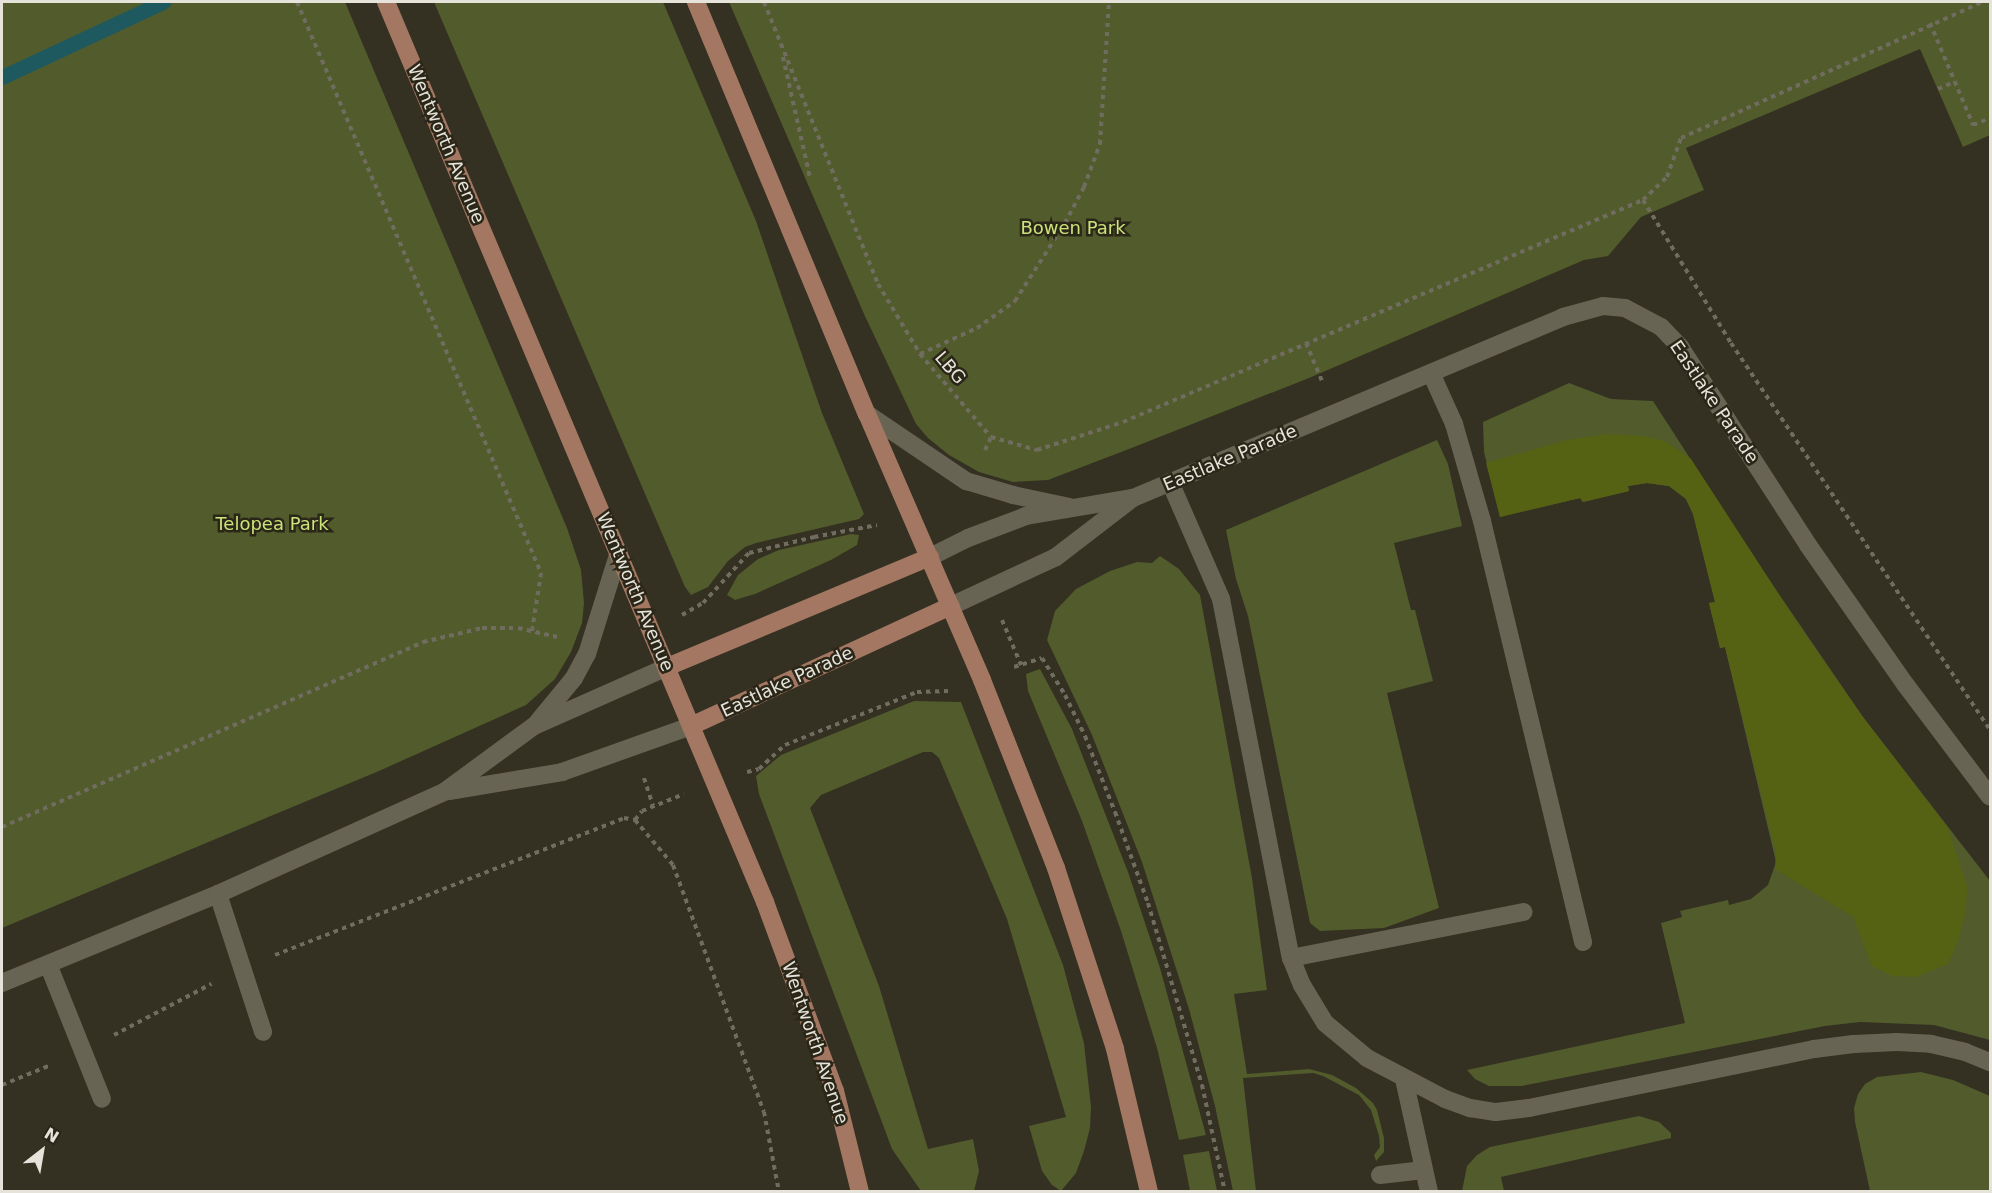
<!DOCTYPE html>
<style>
body{margin:0}
#map{position:relative;width:1992px;height:1193px;overflow:hidden;background:#343022;font-family:"DejaVu Sans",sans-serif}
div>[style]{position:absolute}
[style*='--x']{left:calc(var(--x)*1px);top:calc(var(--y)*1px);width:calc(var(--w)*1px);rotate:calc(var(--a)*1deg)}
.green>*{inset:0;background:#515b2b}
.forest>*{inset:0;background:#556213}
.stream>*{height:15px;margin:-7.5px;padding:0 7.5px;transform-origin:7.5px;border-radius:7.5px;background:#1e5960}
.path>*{height:4px;margin-top:-2px;transform-origin:0;background:repeating-linear-gradient(90deg,#706d60 0 4.5px,transparent 0 9px)}
.minor>*{height:18px;margin:-9px;padding:0 9px;transform-origin:9px;border-radius:9px;background:#686454}
.major>*{height:18px;margin:-9px;padding:0 9px;transform-origin:9px;border-radius:9px;background:#a47762}
span{translate:-50% -50%;white-space:nowrap;text-align:center;line-height:1.15;-webkit-text-stroke:5px #2a2618;paint-order:stroke}
.street-label{font-size:18px;color:#e6e3da}
.park-label{font-size:18px;color:#cce27a}
.frame{position:absolute;inset:0;border:3px solid #e6e3da;pointer-events:none}
.north{position:absolute;left:12px;top:1121px;width:60px;height:60px;-webkit-text-stroke:4px #2a2618;paint-order:stroke;rotate:31deg;font-size:16px;font-weight:700;line-height:24px;text-align:center;color:#e6e3da}
.north::after{content:'';display:block;margin:auto;width:21px;height:27px;background:#e6e3da;clip-path:polygon(50% 0,100% 100%,50% 72%,0 100%)}
</style>
<div id="map">
<div class="green">
<i style="clip-path:polygon(2px 2px,345px 2px,567px 528px,581px 570px,584px 603px,582px 623px,571px 652px,555px 679px,526px 705px,379px 771px,2px 928px)"></i>
<i style="clip-path:polygon(434px 2px,663px 2px,756px 221px,822px 413px,864px 514px,859px 519px,756px 543px,745px 547px,728px 561px,708px 587px,691px 595px,685px 587px)"></i>
<i style="clip-path:polygon(729px 2px,1990px 2px,1990px 135px,1963px 147px,1920px 49px,1686px 148px,1704px 190px,1641px 217px,1608px 256px,1584px 260px,1309px 378px,1129px 449px,1048px 480px,1013px 482px,979px 472px,949px 455px,928px 438px,916px 424px,864px 314px)"></i>
<i style="clip-path:polygon(1569px 383px,1611px 399px,1653px 401px,1761px 568px,1863px 717px,1990px 881px,1990px 1040px,1934px 1025px,1860px 1022px,1825px 1026px,1522px 1086px,1489px 1086px,1475px 1079px,1467px 1070px,1685px 1023px,1661px 923px,1682px 917px,1680px 911px,1728px 900px,1729px 905px,1751px 899px,1768px 885px,1776px 862px,1725px 647px,1720px 648px,1709px 603px,1715px 602px,1693px 514px,1686px 499px,1669px 486px,1647px 483px,1628px 486px,1629px 491px,1583px 502px,1580px 498px,1500px 517px,1484px 452px,1483px 422px)"></i>
<i style="clip-path:polygon(1437px 440px,1448px 464px,1462px 526px,1394px 543px,1411px 610px,1415px 610px,1433px 681px,1387px 693px,1439px 908px,1384px 928px,1320px 931px,1310px 923px,1248px 616px,1236px 579px,1226px 530px)"></i>
<i style="clip-path:polygon(851px 534px,859px 535px,857px 545px,831px 560px,755px 594px,735px 600px,727px 595px,738px 575px,758px 559px,779px 550px)"></i>
<i style="clip-path:polygon(1160px 556px,1179px 569px,1200px 595px,1252px 878px,1267px 990px,1234px 994px,1247px 1074px,1309px 1069px,1332px 1075px,1356px 1088px,1373px 1103px,1377px 1110px,1384px 1138px,1384px 1152px,1376px 1161px,1374px 1155px,1380px 1147px,1379px 1136px,1371px 1110px,1359px 1095px,1323px 1076px,1313px 1073px,1243px 1078px,1256px 1191px,1233px 1191px,1215px 1106px,1189px 1009px,1142px 862px,1092px 735px,1047px 640px,1055px 611px,1076px 589px,1110px 571px,1137px 562px,1152px 563px)"></i>
<i style="clip-path:polygon(1040px 669px,1072px 729px,1128px 872px,1160px 968px,1206px 1135px,1179px 1140px,1157px 1048px,1121px 931px,1082px 821px,1028px 691px,1026px 674px)"></i>
<i style="clip-path:polygon(914px 701px,961px 702px,1063px 965px,1084px 1043px,1091px 1107px,1090px 1128px,1084px 1151px,1076px 1173px,1061px 1191px,1052px 1185px,1042px 1171px,1029px 1126px,1066px 1117px,1007px 919px,939px 758px,932px 752px,923px 752px,821px 795px,810px 808px,879px 986px,928px 1149px,973px 1139px,979px 1171px,974px 1191px,921px 1191px,892px 1149px,759px 794px,756px 776px,781px 755px)"></i>
<i style="clip-path:polygon(1921px 1072px,1953px 1080px,1990px 1096px,1990px 1191px,1870px 1191px,1855px 1122px,1854px 1108px,1858px 1094px,1865px 1084px,1877px 1077px)"></i>
<i style="clip-path:polygon(1639px 1116px,1659px 1122px,1671px 1133px,1671px 1138px,1501px 1177px,1504px 1191px,1462px 1191px,1467px 1166px,1477px 1155px,1490px 1147px)"></i>
<i style="clip-path:polygon(1209px 1151px,1217px 1191px,1190px 1191px,1183px 1155px)"></i>
</div>
<div class="forest">
<i style="clip-path:polygon(1607px 434px,1644px 436px,1667px 442px,1691px 459px,1804px 633px,1863px 717px,1948px 828px,1967px 886px,1966px 910px,1957px 944px,1948px 964px,1916px 977px,1892px 976px,1872px 966px,1853px 917px,1775px 869px,1776px 853px,1725px 647px,1720px 648px,1709px 603px,1715px 602px,1693px 514px,1686px 499px,1669px 486px,1647px 483px,1628px 486px,1629px 491px,1583px 502px,1580px 498px,1500px 517px,1486px 463px,1567px 440px)"></i>
</div>
<div class="stream">
<i style="--x:2;--y:77;--w:178;--a:-25"></i>
</div>
<div class="path">
<i style="--x:297;--y:2;--w:621;--a:66.86"></i>
<i style="--x:541;--y:573;--w:59;--a:98.8"></i>
<i style="--x:764;--y:2;--w:304;--a:68"></i>
<i style="--x:878;--y:284;--w:82;--a:59"></i>
<i style="--x:920;--y:354;--w:109;--a:49.5"></i>
<i style="--x:991;--y:437;--w:48;--a:15.8"></i>
<i style="--x:1037;--y:450;--w:90;--a:-18"></i>
<i style="--x:1123;--y:422;--w:565;--a:-23.12"></i>
<i style="--x:1643;--y:200;--w:33;--a:-44"></i>
<i style="--x:1667;--y:177;--w:41;--a:-70.3"></i>
<i style="--x:1681;--y:138;--w:330;--a:-24.3"></i>
<i style="--x:1930;--y:23;--w:111;--a:67.1"></i>
<i style="--x:1973;--y:125;--w:18;--a:-22"></i>
<i style="--x:783;--y:57;--w:124;--a:77.4"></i>
<i style="--x:1938;--y:89;--w:17;--a:-24"></i>
<i style="--x:1643;--y:200;--w:168;--a:58.4"></i>
<i style="--x:1731;--y:343;--w:466;--a:56.2"></i>
<i style="--x:1306;--y:343;--w:41;--a:67.2"></i>
<i style="--x:920;--y:354;--w:63;--a:-24.5"></i>
<i style="--x:977;--y:328;--w:47;--a:-35.4"></i>
<i style="--x:1015;--y:301;--w:93;--a:-57.3"></i>
<i style="--x:1065;--y:223;--w:41;--a:-62.2"></i>
<i style="--x:1084;--y:187;--w:46;--a:-69.6"></i>
<i style="--x:1100;--y:144;--w:142;--a:-86.4"></i>
<i style="--x:985;--y:450;--w:14;--a:-65"></i>
<i style="--x:682;--y:615;--w:24;--a:-30"></i>
<i style="--x:703;--y:603;--w:68;--a:-47.4"></i>
<i style="--x:749;--y:553;--w:67;--a:-13.8"></i>
<i style="--x:814;--y:537;--w:64;--a:-10.8"></i>
<i style="--x:1002;--y:620;--w:49;--a:67.1"></i>
<i style="--x:1014;--y:667;--w:29;--a:-18"></i>
<i style="--x:1042;--y:658;--w:44;--a:58.1"></i>
<i style="--x:1065;--y:695;--w:46;--a:64"></i>
<i style="--x:1085;--y:736;--w:82;--a:68.5"></i>
<i style="--x:1115;--y:812;--w:97;--a:70.1"></i>
<i style="--x:1148;--y:903;--w:190;--a:73.5"></i>
<i style="--x:1202;--y:1085;--w:109;--a:77.9"></i>
<i style="--x:747;--y:772;--w:12;--a:-14"></i>
<i style="--x:759;--y:769;--w:35;--a:-43"></i>
<i style="--x:785;--y:745;--w:142;--a:-21.9"></i>
<i style="--x:917;--y:692;--w:31;--a:-2"></i>
<i style="--x:644;--y:778;--w:29;--a:72"></i>
<i style="--x:635;--y:820;--w:11;--a:-52"></i>
<i style="--x:642;--y:811;--w:45;--a:-22"></i>
<i style="--x:2;--y:827;--w:460;--a:-23.7"></i>
<i style="--x:423;--y:642;--w:61;--a:-13.3"></i>
<i style="--x:482;--y:628;--w:36;--a:0"></i>
<i style="--x:518;--y:628;--w:40;--a:13"></i>
<i style="--x:275;--y:955;--w:375;--a:-21.4"></i>
<i style="--x:624;--y:818;--w:11;--a:10"></i>
<i style="--x:635;--y:820;--w:59;--a:49.8"></i>
<i style="--x:673;--y:865;--w:263;--a:69.8"></i>
<i style="--x:764;--y:1112;--w:81;--a:79.4"></i>
<i style="--x:114;--y:1035;--w:110;--a:-27.7"></i>
<i style="--x:2;--y:1085;--w:53;--a:-22.2"></i>
</div>
<div class="minor">
<i style="--x:1431;--y:373;--w:56;--a:65.7"></i>
<i style="--x:1454;--y:424;--w:101;--a:73.9"></i>
<i style="--x:1482;--y:521;--w:433;--a:76.5"></i>
<i style="--x:867;--y:414;--w:120;--a:34.1"></i>
<i style="--x:966;--y:481;--w:49;--a:16.6"></i>
<i style="--x:1013;--y:495;--w:58;--a:11.9"></i>
<i style="--x:1170;--y:482;--w:128;--a:66.4"></i>
<i style="--x:1221;--y:599;--w:366;--a:79"></i>
<i style="--x:1291;--y:958;--w:29;--a:68"></i>
<i style="--x:1302;--y:985;--w:44;--a:58.8"></i>
<i style="--x:1325;--y:1023;--w:55;--a:39.8"></i>
<i style="--x:1367;--y:1058;--w:88;--a:27.7"></i>
<i style="--x:1445;--y:1099;--w:27;--a:20"></i>
<i style="--x:1470;--y:1108;--w:26;--a:9"></i>
<i style="--x:1496;--y:1112;--w:33;--a:-7"></i>
<i style="--x:1529;--y:1108;--w:291;--a:-11.7"></i>
<i style="--x:1814;--y:1049;--w:40;--a:-7.1"></i>
<i style="--x:1854;--y:1044;--w:43;--a:-2.7"></i>
<i style="--x:1897;--y:1042;--w:34;--a:3"></i>
<i style="--x:1931;--y:1044;--w:35;--a:13"></i>
<i style="--x:1965;--y:1052;--w:27;--a:22"></i>
<i style="--x:930;--y:557;--w:42;--a:-26.6"></i>
<i style="--x:968;--y:538;--w:62;--a:-20.8"></i>
<i style="--x:1026;--y:516;--w:108;--a:-9.6"></i>
<i style="--x:951;--y:606;--w:116;--a:-25"></i>
<i style="--x:1056;--y:557;--w:97;--a:-37.5"></i>
<i style="--x:1133;--y:498;--w:467;--a:-22.8"></i>
<i style="--x:1563;--y:317;--w:41;--a:-15.4"></i>
<i style="--x:1603;--y:306;--w:22;--a:5"></i>
<i style="--x:1625;--y:308;--w:41;--a:27.8"></i>
<i style="--x:1661;--y:327;--w:28;--a:46"></i>
<i style="--x:1680;--y:347;--w:236;--a:57.1"></i>
<i style="--x:1808;--y:545;--w:169;--a:55.1"></i>
<i style="--x:1905;--y:684;--w:141;--a:53"></i>
<i style="--x:537;--y:723;--w:58;--a:-50.6"></i>
<i style="--x:574;--y:678;--w:27;--a:-62"></i>
<i style="--x:587;--y:654;--w:107;--a:-72.6"></i>
<i style="--x:449;--y:791;--w:115;--a:-9.5"></i>
<i style="--x:562;--y:772;--w:137;--a:-19.6"></i>
<i style="--x:218;--y:894;--w:145;--a:71.9"></i>
<i style="--x:1291;--y:958;--w:237;--a:-11.2"></i>
<i style="--x:48;--y:964;--w:145;--a:68.2"></i>
<i style="--x:2;--y:983;--w:234;--a:-22.4"></i>
<i style="--x:218;--y:894;--w:248;--a:-24.3"></i>
<i style="--x:444;--y:792;--w:112;--a:-36.3"></i>
<i style="--x:534;--y:726;--w:145;--a:-23.9"></i>
<i style="--x:1404;--y:1079;--w:116;--a:77.5"></i>
<i style="--x:1380;--y:1175;--w:44;--a:-6.5"></i>
</div>
<div class="major">
<i style="--x:386;--y:2;--w:977;--a:67.16"></i>
<i style="--x:765;--y:902;--w:202;--a:69.7"></i>
<i style="--x:835;--y:1091;--w:104;--a:76.1"></i>
<i style="--x:696;--y:2;--w:446;--a:67.5"></i>
<i style="--x:867;--y:414;--w:290;--a:66.6"></i>
<i style="--x:982;--y:680;--w:202;--a:68.5"></i>
<i style="--x:1056;--y:868;--w:190;--a:71.9"></i>
<i style="--x:1115;--y:1049;--w:147;--a:76.6"></i>
<i style="--x:667;--y:667;--w:285;--a:-22.7"></i>
<i style="--x:691;--y:726;--w:286;--a:-24.8"></i>
</div>
<div class="street-label">
<span style="left:446px;top:144px;rotate:67deg">Wentworth Avenue</span>
<span style="left:950px;top:368px;rotate:49deg">LBG</span>
<span style="left:1714px;top:402px;rotate:56deg">Eastlake Parade</span>
<span style="left:1230px;top:458px;rotate:-23deg">Eastlake Parade</span>
<span style="left:635px;top:592px;rotate:67deg">Wentworth Avenue</span>
<span style="left:787px;top:682px;rotate:-25deg">Eastlake Parade</span>
<span style="left:815px;top:1043px;rotate:71deg">Wentworth Avenue</span>
</div>
<div class="park-label">
<span style="left:1073px;top:228px">Bowen Park</span>
<span style="left:272px;top:524px">Telopea Park</span>
</div>
<div class="frame"></div>
<div class="north">N</div>
</div>
